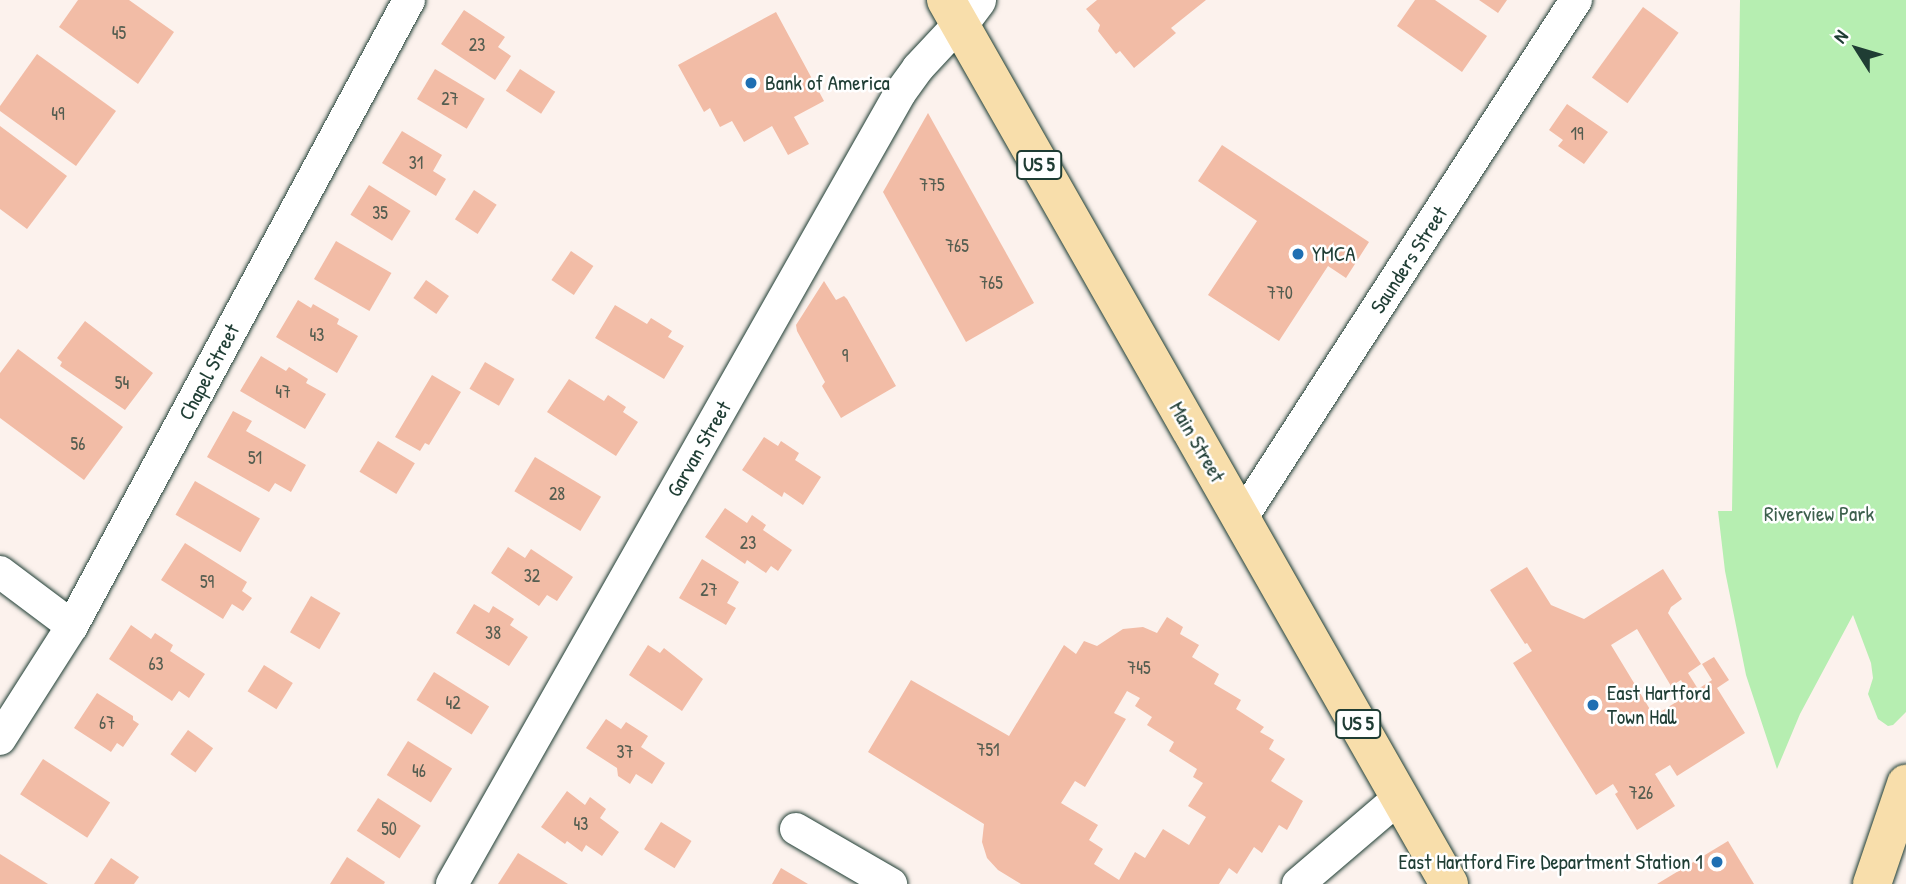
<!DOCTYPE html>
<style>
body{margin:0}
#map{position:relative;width:1906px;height:884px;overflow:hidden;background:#fcf2ed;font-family:"Patrick Hand",sans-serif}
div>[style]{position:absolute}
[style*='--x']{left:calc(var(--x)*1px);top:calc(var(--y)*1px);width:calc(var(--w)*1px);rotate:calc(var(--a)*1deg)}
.green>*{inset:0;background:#b6eeb1}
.building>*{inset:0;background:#f2bca6;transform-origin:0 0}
.roads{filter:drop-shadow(0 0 2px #1f3d34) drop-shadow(0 0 2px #1f3d34)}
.street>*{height:32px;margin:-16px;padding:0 16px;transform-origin:16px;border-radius:16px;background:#fff}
.secondary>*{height:38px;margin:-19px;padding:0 19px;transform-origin:19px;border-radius:19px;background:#fff}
.highway>*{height:38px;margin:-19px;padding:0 19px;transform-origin:19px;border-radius:19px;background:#f8deab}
.dots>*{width:19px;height:19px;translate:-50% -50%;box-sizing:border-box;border:4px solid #fff;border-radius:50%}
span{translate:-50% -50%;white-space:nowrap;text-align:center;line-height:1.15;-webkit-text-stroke:5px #fff;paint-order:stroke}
.number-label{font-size:18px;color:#545d50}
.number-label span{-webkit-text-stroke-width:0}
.shield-label span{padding:2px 5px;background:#fff;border:2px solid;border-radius:5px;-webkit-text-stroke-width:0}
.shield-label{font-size:19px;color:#1f3d34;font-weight:700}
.poi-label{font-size:21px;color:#1f3d34}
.left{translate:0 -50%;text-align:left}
.right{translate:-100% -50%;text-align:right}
.street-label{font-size:21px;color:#1f3d34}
.park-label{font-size:21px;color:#3d604d}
.north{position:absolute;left:1822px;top:14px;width:70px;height:70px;-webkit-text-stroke:5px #fff;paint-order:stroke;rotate:307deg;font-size:19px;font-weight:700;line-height:28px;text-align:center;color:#1f3d34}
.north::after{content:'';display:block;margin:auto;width:24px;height:32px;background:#1f3d34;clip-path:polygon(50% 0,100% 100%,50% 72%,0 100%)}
</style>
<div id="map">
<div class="green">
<i style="clip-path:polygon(1740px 0,1906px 0,1906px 712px,1893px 725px,1888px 726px,1878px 719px,1868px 694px,1873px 678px,1871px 663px,1853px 615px,1800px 714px,1777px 769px,1746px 675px,1725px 571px,1718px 511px,1732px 511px)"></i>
</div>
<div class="building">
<i style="clip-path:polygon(78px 0,129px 0,174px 32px,138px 84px,59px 27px)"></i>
<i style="clip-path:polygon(1097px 0,1206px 0,1171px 28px,1176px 33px,1134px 68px,1120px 51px,1116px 54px,1098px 31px,1100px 25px,1086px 9px)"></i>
<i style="clip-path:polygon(1415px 0,1435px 0,1487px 36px,1462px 72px,1397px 26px)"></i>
<i style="clip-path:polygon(1479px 0,1507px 0,1498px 13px)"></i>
<i style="left:1643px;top:7px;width:44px;height:87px;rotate:36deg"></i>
<i style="clip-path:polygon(464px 10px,505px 37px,498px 47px,511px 56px,495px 80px,441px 44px)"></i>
<i style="clip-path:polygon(776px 12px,824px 101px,794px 117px,809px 144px,788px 155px,772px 126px,744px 142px,732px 121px,720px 127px,710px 108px,704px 112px,678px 65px)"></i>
<i style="clip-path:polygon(37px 54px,116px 111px,76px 166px,0 111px,0 106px)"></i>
<i style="left:435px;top:69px;width:58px;height:35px;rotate:31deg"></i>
<i style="left:520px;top:69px;width:42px;height:26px;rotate:33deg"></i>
<i style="clip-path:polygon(1567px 104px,1608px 132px,1584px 164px,1558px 146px,1563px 140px,1549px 130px)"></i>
<i style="clip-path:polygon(928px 113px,1034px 303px,966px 342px,883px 192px)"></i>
<i style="clip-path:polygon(0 126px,67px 176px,27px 229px,0 209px)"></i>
<i style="clip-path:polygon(402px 131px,442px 155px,433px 171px,446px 179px,436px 196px,382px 163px)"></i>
<i style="clip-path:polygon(1222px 145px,1369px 242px,1346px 278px,1328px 266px,1279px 341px,1208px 295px,1257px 221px,1198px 181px)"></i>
<i style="left:369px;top:185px;width:49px;height:35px;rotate:32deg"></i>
<i style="left:474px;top:190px;width:27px;height:35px;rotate:33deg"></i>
<i style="left:336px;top:241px;width:64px;height:44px;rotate:30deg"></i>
<i style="left:571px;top:251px;width:27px;height:35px;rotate:34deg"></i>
<i style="left:426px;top:280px;width:28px;height:22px;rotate:35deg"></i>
<i style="clip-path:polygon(824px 281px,836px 300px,844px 296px,847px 299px,896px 386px,841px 418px,822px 386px,825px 382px,797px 331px,796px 325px)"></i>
<i style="clip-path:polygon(298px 300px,311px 308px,313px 304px,339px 319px,337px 324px,358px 336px,337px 373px,276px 337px)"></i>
<i style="clip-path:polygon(615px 305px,647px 324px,651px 318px,672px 331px,668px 337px,684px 346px,664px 379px,595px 338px)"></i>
<i style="clip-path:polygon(85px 321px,153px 373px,125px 410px,60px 366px,62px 362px,57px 358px)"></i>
<i style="clip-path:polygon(18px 349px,123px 427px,84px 480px,0 418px,0 373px)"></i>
<i style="clip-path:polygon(261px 356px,286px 371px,289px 367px,308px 379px,306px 383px,326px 394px,305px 429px,240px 391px)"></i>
<i style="left:485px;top:362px;width:34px;height:31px;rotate:30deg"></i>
<i style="clip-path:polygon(432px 375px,461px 392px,429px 445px,425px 443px,420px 451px,395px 437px)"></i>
<i style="clip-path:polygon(569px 379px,604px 401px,608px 395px,626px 407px,623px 412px,638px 422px,616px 456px,547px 412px)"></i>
<i style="clip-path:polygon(233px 411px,252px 421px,246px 431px,306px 465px,291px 492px,275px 483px,269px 492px,207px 457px)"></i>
<i style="clip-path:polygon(764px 437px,778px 446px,781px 441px,799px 453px,795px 460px,821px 477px,803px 505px,784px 492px,782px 497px,742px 470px)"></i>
<i style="left:378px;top:441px;width:43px;height:36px;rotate:31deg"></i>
<i style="left:535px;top:457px;width:77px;height:40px;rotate:31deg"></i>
<i style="left:195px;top:481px;width:75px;height:39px;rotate:30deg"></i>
<i style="clip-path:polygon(725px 508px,747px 523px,752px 515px,766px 525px,763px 530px,792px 550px,778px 571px,771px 566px,766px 573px,747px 560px,745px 564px,705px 537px)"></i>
<i style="clip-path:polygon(185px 543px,247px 582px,242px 591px,252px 598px,243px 611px,232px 604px,223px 619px,161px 580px)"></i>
<i style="clip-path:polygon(508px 547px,525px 558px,531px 549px,573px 577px,557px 601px,547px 595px,539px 606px,491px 573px)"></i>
<i style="clip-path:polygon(702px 559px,739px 582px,727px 603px,736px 608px,726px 625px,679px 598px)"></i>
<i style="clip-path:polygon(evenodd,1527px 567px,1551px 605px,1584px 619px,1663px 569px,1682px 599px,1671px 607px,1668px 613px,1701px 664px,1688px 673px,1698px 689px,1712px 680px,1702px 664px,1714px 657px,1729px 680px,1717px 688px,1745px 733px,1677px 776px,1670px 765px,1655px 774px,1675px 806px,1637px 830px,1615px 794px,1618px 792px,1613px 784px,1596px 795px,1513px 663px,1532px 651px,1527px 643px,1525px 644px,1490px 590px,1527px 567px,1637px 629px,1671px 686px,1681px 680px,1689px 694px,1654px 716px,1611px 645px,1637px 629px)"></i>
<i style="left:311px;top:596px;width:34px;height:42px;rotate:30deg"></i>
<i style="clip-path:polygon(474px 604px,489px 613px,493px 606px,514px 619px,510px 625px,528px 637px,509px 666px,456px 633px)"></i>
<i style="clip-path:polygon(evenodd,1167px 617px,1183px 627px,1180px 634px,1199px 645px,1192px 657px,1219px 674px,1214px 684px,1241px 700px,1236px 709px,1264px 727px,1260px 732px,1274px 740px,1269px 749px,1285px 759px,1271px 781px,1303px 801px,1287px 830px,1279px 825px,1262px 853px,1254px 847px,1237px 874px,1229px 868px,1219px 884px,1021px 884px,998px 870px,987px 858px,982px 842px,984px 824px,868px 752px,911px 680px,1009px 736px,1064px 645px,1076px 654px,1084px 641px,1097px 646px,1123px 629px,1143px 627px,1157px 633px,1167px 617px,1127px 691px,1140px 698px,1135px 706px,1152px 717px,1147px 725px,1174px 742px,1169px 751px,1197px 769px,1193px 777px,1203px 783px,1188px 806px,1206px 817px,1189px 845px,1163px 829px,1145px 858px,1135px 852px,1119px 880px,1094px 864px,1103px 849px,1089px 840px,1098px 825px,1061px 803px,1075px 781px,1085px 787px,1126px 719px,1114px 713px,1127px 691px)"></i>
<i style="clip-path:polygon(131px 625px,151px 639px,155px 633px,173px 645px,170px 651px,205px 674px,189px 698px,179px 691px,172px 701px,109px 659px)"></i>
<i style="clip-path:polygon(648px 645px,660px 653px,664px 648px,703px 679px,682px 711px,629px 675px)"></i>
<i style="left:264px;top:665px;width:34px;height:31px;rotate:32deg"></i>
<i style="left:434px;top:672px;width:65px;height:33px;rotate:32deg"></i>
<i style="clip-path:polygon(97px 693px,133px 716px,133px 720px,139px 724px,123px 747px,117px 743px,111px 752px,74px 728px)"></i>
<i style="clip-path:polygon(606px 719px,621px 729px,626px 722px,648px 736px,641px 747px,665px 763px,652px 784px,636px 774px,630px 784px,618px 776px,617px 768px,586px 748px)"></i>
<i style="left:188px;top:730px;width:31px;height:30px;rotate:36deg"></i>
<i style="left:408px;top:741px;width:52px;height:40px;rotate:32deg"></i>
<i style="left:43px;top:759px;width:80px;height:42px;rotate:33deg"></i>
<i style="clip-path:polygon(567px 791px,585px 805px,590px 797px,606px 809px,600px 818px,619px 832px,602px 856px,586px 845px,582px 852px,567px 841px,565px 844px,541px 827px)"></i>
<i style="left:378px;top:798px;width:51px;height:39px;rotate:33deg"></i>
<i style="left:661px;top:822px;width:36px;height:32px;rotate:32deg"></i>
<i style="clip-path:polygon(1728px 841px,1754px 884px,1657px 884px)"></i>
<i style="clip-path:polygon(518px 853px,568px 884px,498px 884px)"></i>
<i style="clip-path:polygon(0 854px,48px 884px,0 884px)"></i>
<i style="clip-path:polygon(347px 857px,385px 882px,384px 884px,330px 884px)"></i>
<i style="clip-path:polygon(111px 858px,139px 877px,134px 884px,94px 884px)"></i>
<i style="clip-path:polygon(781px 868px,808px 884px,772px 884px)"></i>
</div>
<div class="roads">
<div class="street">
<i style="--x:1241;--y:519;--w:618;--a:-57.16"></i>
<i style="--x:0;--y:572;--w:90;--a:36.9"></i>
<i style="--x:0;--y:739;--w:134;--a:-57.5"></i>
<i style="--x:72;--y:626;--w:711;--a:-61.7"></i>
<i style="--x:796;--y:829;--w:110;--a:30.1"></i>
<i style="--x:452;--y:884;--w:909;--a:-60.47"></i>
<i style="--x:900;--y:93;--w:31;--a:-54"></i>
<i style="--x:918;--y:68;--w:60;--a:-47"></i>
<i style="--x:1298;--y:884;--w:134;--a:-40.5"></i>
</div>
<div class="secondary">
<i style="--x:959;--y:24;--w:30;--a:-53"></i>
</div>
<div class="highway">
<i style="--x:946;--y:0;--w:1017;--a:60.36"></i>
<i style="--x:1872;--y:884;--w:106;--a:-71.2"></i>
</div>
</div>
<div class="dots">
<i style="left:751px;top:83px;background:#1f6fb2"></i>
<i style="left:1298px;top:254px;background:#1f6fb2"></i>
<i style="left:1593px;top:705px;background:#1f6fb2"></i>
<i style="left:1717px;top:862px;background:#1f6fb2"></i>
</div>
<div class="number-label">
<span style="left:119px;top:33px">45</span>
<span style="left:477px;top:45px">23</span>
<span style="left:450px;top:99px">27</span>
<span style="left:58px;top:114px">49</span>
<span style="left:1577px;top:134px">19</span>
<span style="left:416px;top:163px">31</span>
<span style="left:932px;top:185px">775</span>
<span style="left:380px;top:213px">35</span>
<span style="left:957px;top:246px">765</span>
<span style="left:991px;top:283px">765</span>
<span style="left:1280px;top:293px">770</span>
<span style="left:317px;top:335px">43</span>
<span style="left:845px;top:356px">9</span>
<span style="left:122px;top:383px">54</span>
<span style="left:283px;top:392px">47</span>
<span style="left:78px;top:444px">56</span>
<span style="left:255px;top:458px">51</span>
<span style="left:557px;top:494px">28</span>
<span style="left:748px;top:543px">23</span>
<span style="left:532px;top:576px">32</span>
<span style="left:207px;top:582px">59</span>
<span style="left:709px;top:590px">27</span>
<span style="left:493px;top:633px">38</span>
<span style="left:156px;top:664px">63</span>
<span style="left:1139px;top:668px">745</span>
<span style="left:453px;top:703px">42</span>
<span style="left:107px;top:723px">67</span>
<span style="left:988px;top:750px">751</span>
<span style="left:625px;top:752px">37</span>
<span style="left:419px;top:771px">46</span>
<span style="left:1641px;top:793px">726</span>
<span style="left:581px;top:824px">43</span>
<span style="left:389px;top:829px">50</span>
</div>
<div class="shield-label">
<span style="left:1039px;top:165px">US 5</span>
<span style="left:1358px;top:724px">US 5</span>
</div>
<div class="poi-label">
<span class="left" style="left:765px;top:83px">Bank of America</span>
<span class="left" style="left:1312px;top:254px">YMCA</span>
<span class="left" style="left:1607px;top:705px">East Hartford<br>Town Hall</span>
<span class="right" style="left:1703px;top:862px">East Hartford Fire Department Station 1</span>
</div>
<div class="street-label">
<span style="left:1409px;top:260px;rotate:-57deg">Saunders Street</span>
<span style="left:209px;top:372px;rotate:-62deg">Chapel Street</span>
<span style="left:1197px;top:442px;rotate:60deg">Main Street</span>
<span style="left:699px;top:449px;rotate:-60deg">Garvan Street</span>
</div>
<div class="park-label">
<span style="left:1819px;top:514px">Riverview Park</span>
</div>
<div class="north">N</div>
</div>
